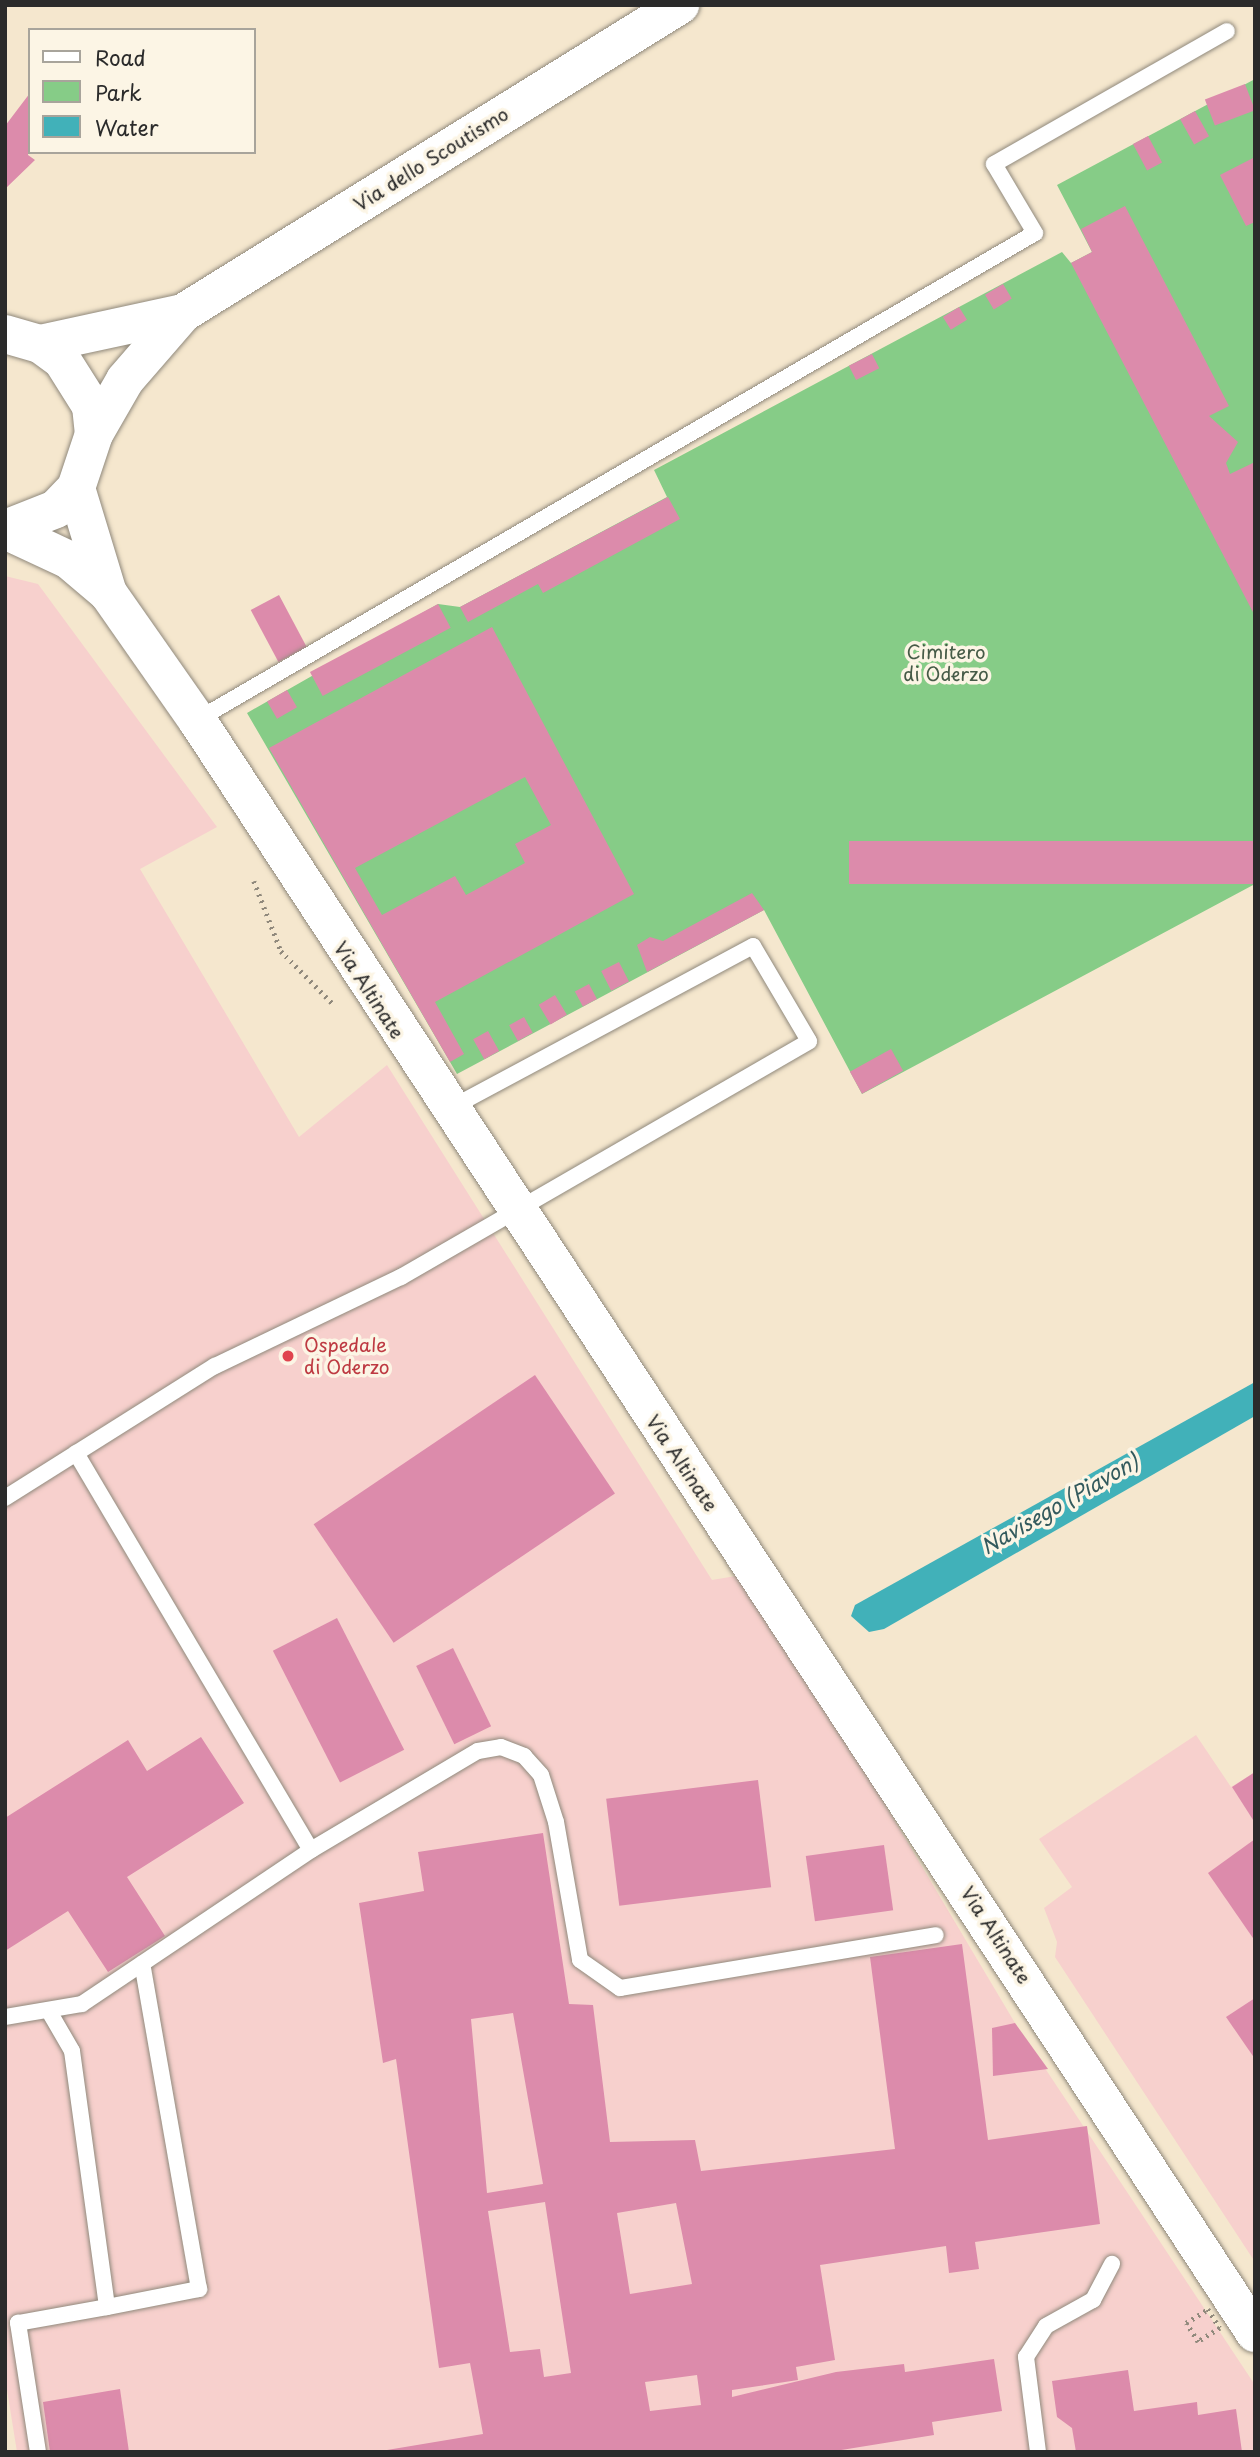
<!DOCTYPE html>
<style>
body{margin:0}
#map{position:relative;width:1260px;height:2457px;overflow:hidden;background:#f5e7ce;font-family:"Playpen Sans",sans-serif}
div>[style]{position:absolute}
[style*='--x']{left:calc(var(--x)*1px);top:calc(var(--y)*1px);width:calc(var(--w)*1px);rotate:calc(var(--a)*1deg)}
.built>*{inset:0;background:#f7d0cd}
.green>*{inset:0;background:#86cc87}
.water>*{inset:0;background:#41b1b9}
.building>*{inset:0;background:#dc8bab;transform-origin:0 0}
.path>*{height:4.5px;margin-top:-2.25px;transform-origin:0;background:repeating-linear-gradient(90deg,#90897c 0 2px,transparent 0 7px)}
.roads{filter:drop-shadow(0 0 2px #90897c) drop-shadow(0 0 2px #90897c)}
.service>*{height:16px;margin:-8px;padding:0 8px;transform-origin:8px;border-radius:8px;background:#fff}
.tertiary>*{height:38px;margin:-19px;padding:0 19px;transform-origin:19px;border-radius:19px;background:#fff}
.dots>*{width:19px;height:19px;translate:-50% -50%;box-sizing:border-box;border:4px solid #fcf5e5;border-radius:50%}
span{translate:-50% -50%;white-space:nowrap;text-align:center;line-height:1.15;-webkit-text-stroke:7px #fcf5e5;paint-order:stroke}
.street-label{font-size:19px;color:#2b2b2b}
.park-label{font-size:19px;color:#465b47}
.health-label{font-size:19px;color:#be3a42}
.left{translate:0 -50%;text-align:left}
.water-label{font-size:21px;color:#335a5d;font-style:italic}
.frame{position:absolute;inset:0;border:7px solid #2b2b2b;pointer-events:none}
.legend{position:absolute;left:28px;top:28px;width:228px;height:126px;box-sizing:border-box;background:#fcf5e5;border:2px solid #a8a49b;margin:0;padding:9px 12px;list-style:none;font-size:21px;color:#2b2b2b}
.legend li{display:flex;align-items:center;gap:14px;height:35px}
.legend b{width:35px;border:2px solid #a8a49b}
</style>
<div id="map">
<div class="built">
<i style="clip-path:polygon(5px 576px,38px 584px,217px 827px,140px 869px,299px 1137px,387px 1065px,712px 1580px,736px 1576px,883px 1801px,1015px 2023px,1255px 2385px,1255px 2452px,17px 2452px,5px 2377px)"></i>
<i style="clip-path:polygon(1196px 1735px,1231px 1787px,1255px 1772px,1255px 2262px,1055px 1957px,1057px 1942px,1044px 1908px,1072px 1887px,1039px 1839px)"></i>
</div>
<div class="green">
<i style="clip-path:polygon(1255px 79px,1255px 884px,862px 1094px,764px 910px,457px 1074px,247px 713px,438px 604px,460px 607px,667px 497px,654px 470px,1062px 252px,1071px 263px,1092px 252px,1057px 185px)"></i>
</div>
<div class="water">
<i style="clip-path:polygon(1255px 1382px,1255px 1416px,884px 1629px,869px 1632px,851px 1616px,855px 1605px)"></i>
</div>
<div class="building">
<i style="left:1245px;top:84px;width:28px;height:43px;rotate:69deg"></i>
<i style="clip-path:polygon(30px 93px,28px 155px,35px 160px,5px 189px,5px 126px)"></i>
<i style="left:1195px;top:111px;width:29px;height:17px;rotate:61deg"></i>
<i style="left:1148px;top:136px;width:30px;height:17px;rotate:62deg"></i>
<i style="clip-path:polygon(1255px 157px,1255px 222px,1246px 226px,1220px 175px)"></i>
<i style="clip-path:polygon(1125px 206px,1229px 406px,1209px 416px,1238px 442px,1226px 463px,1230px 474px,1255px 462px,1255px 616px,1071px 263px,1092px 252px,1081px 229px)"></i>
<i style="left:1003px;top:284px;width:17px;height:21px;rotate:59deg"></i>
<i style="left:959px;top:307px;width:15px;height:19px;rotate:58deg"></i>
<i style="left:872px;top:354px;width:16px;height:26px;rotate:63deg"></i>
<i style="clip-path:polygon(668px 497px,680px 519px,543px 593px,538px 584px,468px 622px,460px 607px)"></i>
<i style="left:279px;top:595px;width:59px;height:32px;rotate:62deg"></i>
<i style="left:438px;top:604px;width:27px;height:145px;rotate:62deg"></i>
<i style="clip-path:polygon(evenodd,492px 627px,634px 894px,435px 1002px,464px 1054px,450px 1062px,269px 748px,492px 627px,525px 777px,551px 825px,515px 844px,525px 863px,466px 895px,455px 876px,382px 915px,355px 868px,525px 777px)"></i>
<i style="left:287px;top:690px;width:20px;height:23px;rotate:60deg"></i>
<i style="left:1255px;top:841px;width:43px;height:406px;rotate:90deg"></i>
<i style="clip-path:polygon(752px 893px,764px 910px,647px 972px,637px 945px,650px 937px,663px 941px)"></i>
<i style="left:619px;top:962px;width:22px;height:20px;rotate:63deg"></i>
<i style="left:589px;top:984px;width:17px;height:16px;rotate:62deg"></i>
<i style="left:555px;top:995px;width:23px;height:19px;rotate:59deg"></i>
<i style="left:524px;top:1017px;width:18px;height:17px;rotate:61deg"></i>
<i style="left:488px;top:1031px;width:23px;height:17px;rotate:61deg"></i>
<i style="left:891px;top:1049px;width:25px;height:47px;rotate:61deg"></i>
<i style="left:535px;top:1375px;width:143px;height:267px;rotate:56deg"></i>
<i style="left:337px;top:1618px;width:148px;height:72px;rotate:63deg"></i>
<i style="left:453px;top:1648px;width:87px;height:41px;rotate:64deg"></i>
<i style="clip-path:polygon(201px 1737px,244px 1803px,127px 1877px,165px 1936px,108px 1972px,68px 1911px,5px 1951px,5px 1818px,128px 1740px,147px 1771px)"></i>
<i style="clip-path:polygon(1255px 1772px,1255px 1823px,1232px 1787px)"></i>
<i style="left:758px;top:1780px;width:108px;height:153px;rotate:83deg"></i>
<i style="clip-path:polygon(evenodd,543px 1833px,569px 2004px,593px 2005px,610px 2142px,695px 2140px,701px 2171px,895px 2149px,870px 1957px,962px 1944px,988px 2140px,1087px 2126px,1100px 2224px,975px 2242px,979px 2269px,949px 2273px,946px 2246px,820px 2265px,835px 2360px,796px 2367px,798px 2380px,732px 2390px,732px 2397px,836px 2372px,904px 2364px,905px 2372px,994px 2359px,1002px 2411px,932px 2422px,934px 2435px,829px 2452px,375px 2452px,483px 2434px,470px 2363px,439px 2368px,396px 2059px,383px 2063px,359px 1903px,424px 1891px,418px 1852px,543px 1833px,513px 2013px,543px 2184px,487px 2193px,471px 2019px,513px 2013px,543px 1833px,545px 2202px,571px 2373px,544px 2377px,540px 2349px,510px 2352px,488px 2211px,545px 2202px,543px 1833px,676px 2203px,692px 2284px,630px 2294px,617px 2213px,676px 2203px,543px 1833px,697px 2375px,701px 2405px,650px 2411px,645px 2382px,697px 2375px)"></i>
<i style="clip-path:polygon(1255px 1839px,1255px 1941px,1208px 1873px)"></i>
<i style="left:884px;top:1845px;width:66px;height:79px;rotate:82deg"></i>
<i style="clip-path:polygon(1255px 1998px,1255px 2059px,1226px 2017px)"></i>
<i style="clip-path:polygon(1015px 2023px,1048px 2069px,993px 2076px,992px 2028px)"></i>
<i style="clip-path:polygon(1128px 2370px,1134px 2411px,1197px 2402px,1198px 2415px,1236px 2409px,1242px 2452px,1076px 2452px,1072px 2428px,1057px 2417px,1052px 2381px)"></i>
<i style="clip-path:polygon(120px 2389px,129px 2452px,50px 2452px,43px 2402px)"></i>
</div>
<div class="path">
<i style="--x:254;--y:881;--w:75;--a:68.9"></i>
<i style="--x:281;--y:951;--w:77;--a:45.5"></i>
<i style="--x:1208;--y:2309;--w:22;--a:58"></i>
<i style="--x:1220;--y:2328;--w:26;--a:148"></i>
<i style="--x:1198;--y:2342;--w:22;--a:-122"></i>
<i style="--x:1186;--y:2323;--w:26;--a:-32"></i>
</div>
<div class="roads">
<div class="service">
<i style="--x:197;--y:720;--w:969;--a:-30.16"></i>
<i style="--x:1035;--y:233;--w:80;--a:-120.7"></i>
<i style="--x:994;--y:164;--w:268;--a:-29.7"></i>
<i style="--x:76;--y:1453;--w:461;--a:59.4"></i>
<i style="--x:311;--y:1850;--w:194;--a:-30.7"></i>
<i style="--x:478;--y:1751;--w:23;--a:-10"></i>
<i style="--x:501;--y:1747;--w:25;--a:21"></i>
<i style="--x:524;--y:1756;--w:25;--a:48"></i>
<i style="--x:541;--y:1775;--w:49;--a:72.3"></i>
<i style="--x:556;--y:1822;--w:140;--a:80.1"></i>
<i style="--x:580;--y:1960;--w:49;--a:35"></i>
<i style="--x:620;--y:1988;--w:320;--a:-9.5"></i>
<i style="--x:5;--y:1498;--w:248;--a:-32.2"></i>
<i style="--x:215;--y:1366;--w:206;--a:-25.6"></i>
<i style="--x:401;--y:1277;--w:471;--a:-30"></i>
<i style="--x:809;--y:1041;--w:110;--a:-120.5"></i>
<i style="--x:753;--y:946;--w:345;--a:151.8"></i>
<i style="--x:50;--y:2013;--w:44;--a:59.9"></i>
<i style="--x:72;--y:2051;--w:258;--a:82.2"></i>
<i style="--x:107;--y:2307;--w:94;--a:-11.1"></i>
<i style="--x:199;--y:2289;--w:330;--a:-99.9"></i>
<i style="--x:5;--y:2017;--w:78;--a:-9.6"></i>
<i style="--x:82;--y:2004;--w:276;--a:-33.9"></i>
<i style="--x:38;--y:2452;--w:131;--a:-98.8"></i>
<i style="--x:18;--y:2323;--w:90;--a:-10.2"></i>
<i style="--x:1038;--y:2452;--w:96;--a:-97.2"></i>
<i style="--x:1026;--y:2357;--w:37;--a:-57"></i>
<i style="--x:1046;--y:2326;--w:54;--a:-29"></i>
<i style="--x:1093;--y:2300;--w:41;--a:-62.2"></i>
</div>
<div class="tertiary">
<i style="--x:5;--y:334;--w:36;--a:16"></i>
<i style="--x:40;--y:344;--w:27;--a:36"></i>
<i style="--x:62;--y:360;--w:54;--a:57.8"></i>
<i style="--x:91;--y:406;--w:28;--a:84"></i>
<i style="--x:94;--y:434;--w:57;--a:108.4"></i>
<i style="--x:76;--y:488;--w:29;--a:134"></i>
<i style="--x:56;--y:509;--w:55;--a:158.6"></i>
<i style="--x:40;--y:344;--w:146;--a:-12.2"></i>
<i style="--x:94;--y:434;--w:62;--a:-60.1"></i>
<i style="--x:125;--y:380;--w:89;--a:-49.1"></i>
<i style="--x:183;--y:313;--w:585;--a:-31.79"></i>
<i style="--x:76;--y:488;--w:110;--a:73.1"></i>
<i style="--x:5;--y:530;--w:71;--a:25.1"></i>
<i style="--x:69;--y:560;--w:51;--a:40.2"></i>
<i style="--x:108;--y:593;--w:155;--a:55"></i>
<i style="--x:197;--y:720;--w:1929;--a:56.74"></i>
</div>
</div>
<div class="dots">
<i style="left:288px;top:1356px;background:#e0444e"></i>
</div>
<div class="street-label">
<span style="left:431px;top:159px;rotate:-32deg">Via dello Scoutismo</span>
<span style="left:369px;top:990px;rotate:57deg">Via Altinate</span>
<span style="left:682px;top:1463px;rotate:56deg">Via Altinate</span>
<span style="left:996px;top:1935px;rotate:57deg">Via Altinate</span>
</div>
<div class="park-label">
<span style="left:946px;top:663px">Cimitero<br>di Oderzo</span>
</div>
<div class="health-label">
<span class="left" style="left:304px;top:1356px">Ospedale<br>di Oderzo</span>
</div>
<div class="water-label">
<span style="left:1059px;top:1503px;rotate:-30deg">Navisego (Piavon)</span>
</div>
<div class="frame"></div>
<ul class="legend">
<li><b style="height:9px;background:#fff"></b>Road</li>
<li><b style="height:19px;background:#86cc87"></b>Park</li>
<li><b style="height:19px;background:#41b1b9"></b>Water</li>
</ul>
</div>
